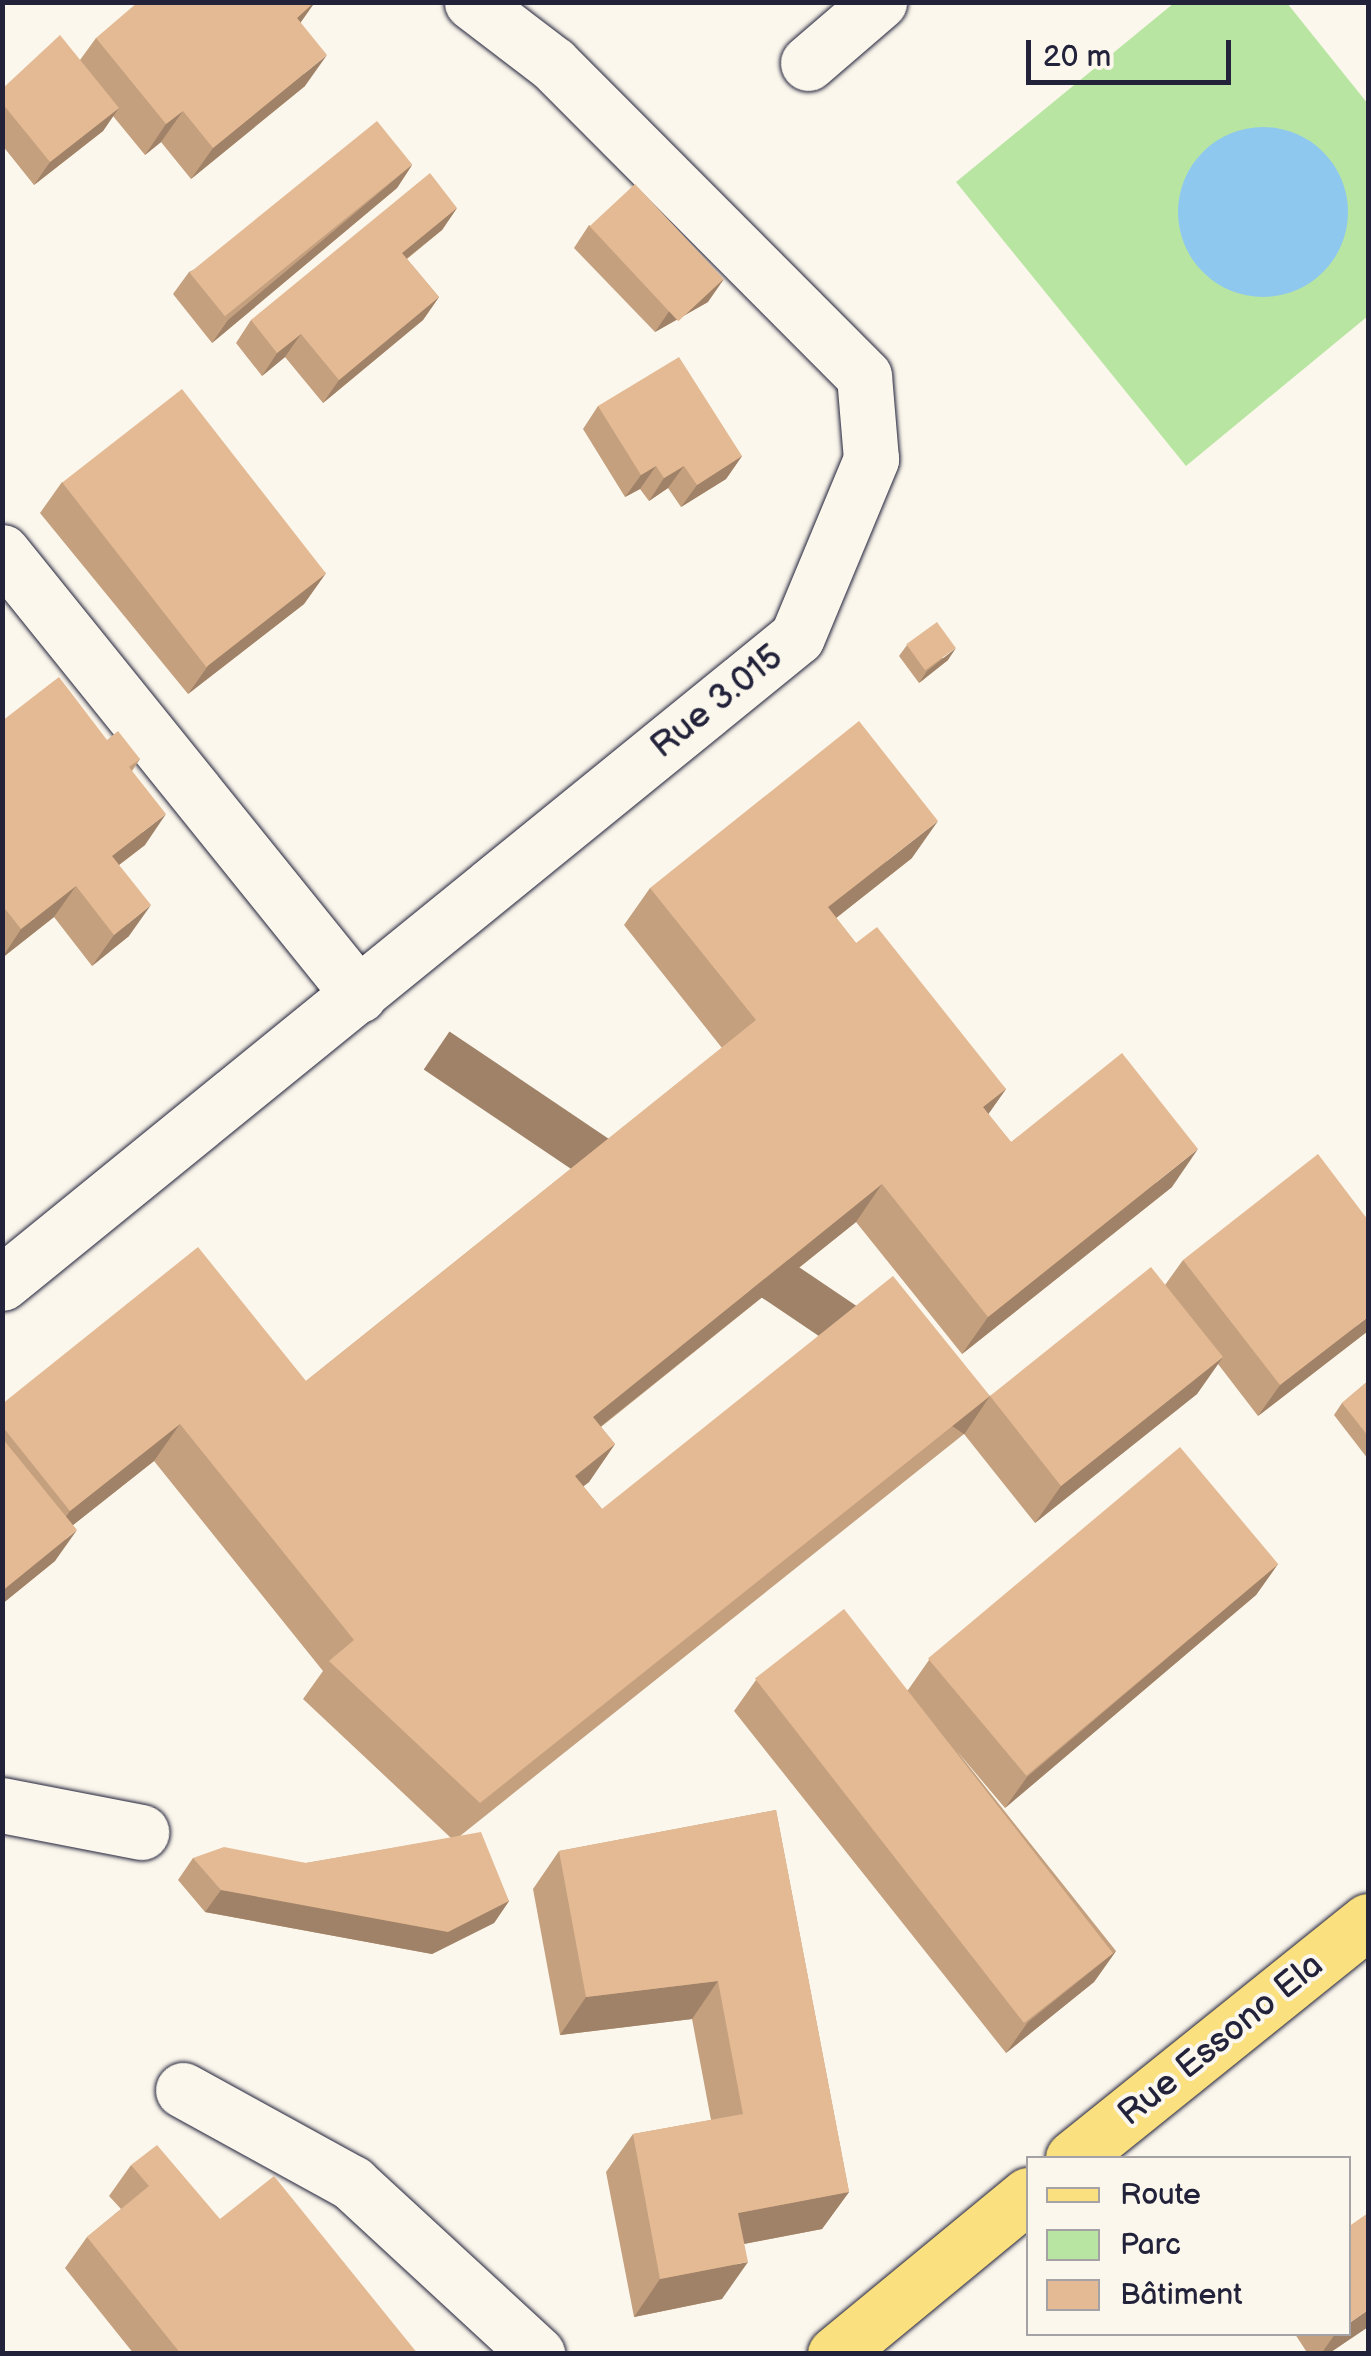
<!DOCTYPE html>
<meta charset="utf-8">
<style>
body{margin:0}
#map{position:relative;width:1371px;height:2356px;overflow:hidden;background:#fbf7ec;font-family:"Balsamiq Sans",sans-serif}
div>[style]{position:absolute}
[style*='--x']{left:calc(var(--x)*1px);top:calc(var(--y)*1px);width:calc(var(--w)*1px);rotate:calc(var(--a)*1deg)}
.green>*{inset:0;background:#b9e5a2}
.water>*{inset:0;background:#8fc8ee}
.round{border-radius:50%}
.roads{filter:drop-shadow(0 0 2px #22223b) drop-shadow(0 0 2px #22223b)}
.minor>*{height:55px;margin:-27.5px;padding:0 27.5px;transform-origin:27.5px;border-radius:27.5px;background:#fbf7ec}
.major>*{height:55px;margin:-27.5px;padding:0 27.5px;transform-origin:27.5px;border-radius:27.5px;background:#fbe080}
.wall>*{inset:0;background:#c4a07f}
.shaded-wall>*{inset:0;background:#a08268;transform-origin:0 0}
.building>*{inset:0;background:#e4ba94;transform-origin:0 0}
span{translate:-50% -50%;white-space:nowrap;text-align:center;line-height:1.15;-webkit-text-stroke:8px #fbf7ec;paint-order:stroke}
.street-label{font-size:35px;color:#22223b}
.frame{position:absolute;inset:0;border:5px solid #22223b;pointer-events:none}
.legend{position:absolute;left:1026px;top:2156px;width:325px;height:180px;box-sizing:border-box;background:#fbf7ec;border:2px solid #a4a2a5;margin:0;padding:12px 18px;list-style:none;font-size:30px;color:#22223b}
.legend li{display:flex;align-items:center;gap:20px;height:50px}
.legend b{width:50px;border:2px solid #a4a2a5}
.scale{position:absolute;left:1026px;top:40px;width:205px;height:45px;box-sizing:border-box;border:5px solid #22223b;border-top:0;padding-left:12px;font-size:30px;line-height:35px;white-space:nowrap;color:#22223b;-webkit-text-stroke:8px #fbf7ec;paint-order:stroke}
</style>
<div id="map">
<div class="green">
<i style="clip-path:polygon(1174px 3px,1287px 3px,1368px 104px,1368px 316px,1186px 466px,956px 182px)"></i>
</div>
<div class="water">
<i class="round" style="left:1178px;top:127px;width:170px;height:170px"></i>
</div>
<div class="roads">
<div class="minor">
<i style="--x:808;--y:63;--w:94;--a:-40.7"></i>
<i style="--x:2;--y:552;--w:569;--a:51.14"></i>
<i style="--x:2;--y:1283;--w:1024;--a:-39.1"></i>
<i style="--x:797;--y:637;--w:193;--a:-67.4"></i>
<i style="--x:871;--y:459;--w:83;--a:-94.8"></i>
<i style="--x:864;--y:376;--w:441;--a:-134.9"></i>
<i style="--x:553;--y:64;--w:102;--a:-142.6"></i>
<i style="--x:2;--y:1805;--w:142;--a:11"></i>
<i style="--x:183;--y:2090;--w:193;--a:28.8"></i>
<i style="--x:352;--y:2183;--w:252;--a:42.7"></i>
</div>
<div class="major">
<i style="--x:1073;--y:2158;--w:378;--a:-38.8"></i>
<i style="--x:835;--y:2354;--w:250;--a:-39.5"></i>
</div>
</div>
<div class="wall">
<i style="clip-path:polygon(315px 2px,301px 22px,305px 86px,191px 179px,161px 142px,145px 155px,113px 116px,103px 131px,34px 185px,2px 145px,2px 89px,80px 60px,96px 38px)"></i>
<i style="clip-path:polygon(412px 165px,397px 188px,212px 343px,173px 294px,189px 272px)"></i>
<i style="clip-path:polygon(457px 208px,442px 230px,407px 259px,439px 297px,423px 320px,323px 403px,285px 357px,262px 376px,236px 343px,251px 320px)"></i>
<i style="clip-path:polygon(589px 225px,708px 302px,655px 332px,574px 248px)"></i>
<i style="clip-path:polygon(598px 406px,742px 456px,726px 479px,681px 507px,668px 488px,649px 501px,640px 489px,625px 497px,583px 429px)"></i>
<i style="clip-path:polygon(62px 482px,326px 573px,304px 604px,188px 694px,40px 513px)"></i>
<i style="clip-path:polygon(907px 645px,948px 660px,919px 683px,899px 656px)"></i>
<i style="clip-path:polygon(2px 721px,107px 740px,140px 759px,132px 771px,145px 845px,119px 865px,129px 936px,92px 966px,54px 917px,2px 958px)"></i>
<i style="clip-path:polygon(912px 858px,836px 918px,856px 943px,1006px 1089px,988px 1114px,1011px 1142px,1172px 1187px,962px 1354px,856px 1222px,601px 1427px,615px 1444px,589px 1482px,583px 1486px,602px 1509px,990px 1396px,1165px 1285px,1183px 1260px,1368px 1331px,1258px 1416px,1218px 1364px,1197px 1394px,1035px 1523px,964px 1434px,460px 1836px,509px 1901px,494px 1923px,432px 1954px,205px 1912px,178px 1880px,193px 1858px,306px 1863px,451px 1838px,303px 1699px,323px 1671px,154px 1461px,73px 1525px,55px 1561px,2px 1604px,2px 1404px,306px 1381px,722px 1048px,624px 925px,650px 888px)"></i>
<i style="clip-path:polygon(1368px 1381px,1368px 1459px,1334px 1415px,1342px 1403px)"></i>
<i style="clip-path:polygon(1278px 1564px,1256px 1595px,1005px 1808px,956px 1750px,1116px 1951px,1094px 1982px,1006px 2053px,734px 1711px,756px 1680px,908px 1690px,929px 1660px)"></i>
<i style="clip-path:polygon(776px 1810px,849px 2192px,822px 2229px,744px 2244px,722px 2299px,634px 2317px,606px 2172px,633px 2134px,711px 2120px,692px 2019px,560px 2035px,533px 1889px,559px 1851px)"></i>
<i style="clip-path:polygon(131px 2165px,220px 2219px,418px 2354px,134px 2354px,65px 2268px,87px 2237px,121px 2209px,109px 2196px)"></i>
<i style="clip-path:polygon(1368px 2327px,1328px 2354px,1308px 2354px,1295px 2334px,1348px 2334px)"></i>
</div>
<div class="shaded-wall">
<i style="clip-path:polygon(315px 2px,293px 33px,297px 18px)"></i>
<i style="clip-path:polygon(327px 55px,305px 86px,191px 179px,213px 148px)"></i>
<i style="clip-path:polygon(119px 108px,103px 131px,34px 185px,50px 162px)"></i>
<i style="clip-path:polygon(183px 111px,161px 142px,145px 155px,166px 124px)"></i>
<i style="clip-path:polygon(412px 165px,397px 188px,212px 343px,228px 320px)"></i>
<i style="clip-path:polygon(457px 208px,442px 230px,386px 275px,402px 253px)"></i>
<i style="clip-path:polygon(724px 279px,708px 302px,655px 332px,670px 310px)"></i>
<i style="clip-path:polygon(439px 297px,423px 320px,323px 403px,339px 380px)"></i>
<i style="clip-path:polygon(301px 334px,285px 357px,262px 376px,277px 353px)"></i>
<i style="clip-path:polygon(742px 456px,726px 479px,681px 507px,697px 485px)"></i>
<i style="clip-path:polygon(656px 466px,640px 489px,625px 497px,641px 475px)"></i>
<i style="clip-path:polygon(684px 466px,668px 488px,649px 501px,664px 478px)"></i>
<i style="clip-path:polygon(326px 573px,304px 604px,188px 694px,210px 663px)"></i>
<i style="clip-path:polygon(956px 648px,948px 660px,919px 683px,927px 671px)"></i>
<i style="clip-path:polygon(166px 814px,145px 845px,90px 887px,112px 856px)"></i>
<i style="clip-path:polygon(938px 821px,912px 858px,802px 945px,828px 907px)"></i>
<i style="clip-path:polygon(76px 886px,54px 917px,2px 958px,21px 929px)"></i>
<i style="clip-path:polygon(151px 905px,129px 936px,92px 966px,114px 935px)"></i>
<i style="clip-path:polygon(1006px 1089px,980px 1126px,983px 1107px)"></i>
<i style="clip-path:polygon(1198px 1149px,1172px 1187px,962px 1354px,988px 1317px)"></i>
<i style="clip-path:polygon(882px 1184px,856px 1222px,566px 1454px,593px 1417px)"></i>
<i style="clip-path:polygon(1368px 1317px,1368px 1331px,1258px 1416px,1280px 1385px)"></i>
<i style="clip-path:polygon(1223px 1357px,1197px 1394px,1035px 1523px,1061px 1486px)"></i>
<i style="left:990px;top:1396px;width:46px;height:652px;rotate:124deg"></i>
<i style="clip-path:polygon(180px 1424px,154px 1461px,44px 1548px,70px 1511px)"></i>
<i style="clip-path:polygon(615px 1444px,589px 1482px,549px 1514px,575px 1476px)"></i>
<i style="clip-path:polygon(77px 1530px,55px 1561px,2px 1604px,2px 1591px)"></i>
<i style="clip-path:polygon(1278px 1564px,1256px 1595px,1005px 1808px,1027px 1777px)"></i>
<i style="clip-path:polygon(221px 1890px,509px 1901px,494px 1923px,432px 1954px,205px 1912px)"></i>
<i style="clip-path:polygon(1116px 1951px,1094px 1982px,1006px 2053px,1028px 2022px)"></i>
<i style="clip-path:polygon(718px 1981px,692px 2019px,560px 2035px,586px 1997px)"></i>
<i style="clip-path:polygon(849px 2192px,822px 2229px,712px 2250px,738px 2213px)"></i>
<i style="clip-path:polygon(748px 2262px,722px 2299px,634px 2317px,660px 2279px)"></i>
<i style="clip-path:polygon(1368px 2310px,1368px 2327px,1328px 2354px,1321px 2354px,1335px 2334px,1348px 2334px,1348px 2324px)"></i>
</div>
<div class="building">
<i style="clip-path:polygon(138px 2px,314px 2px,297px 18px,327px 55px,213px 148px,183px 111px,166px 124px,96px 38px)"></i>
<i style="clip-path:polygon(60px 35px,119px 108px,50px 162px,2px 103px,2px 89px)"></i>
<i style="left:377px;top:121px;width:56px;height:241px;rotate:51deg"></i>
<i style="clip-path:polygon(430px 173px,457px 208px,402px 253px,439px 297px,339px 380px,301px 334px,277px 353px,251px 320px)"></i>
<i style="left:635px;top:184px;width:130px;height:62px;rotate:47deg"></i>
<i style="clip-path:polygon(679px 357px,742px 456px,697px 485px,684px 466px,664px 478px,656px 466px,641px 475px,598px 406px)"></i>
<i style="left:182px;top:389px;width:234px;height:152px;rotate:52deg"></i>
<i style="left:937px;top:622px;width:32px;height:38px;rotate:54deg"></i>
<i style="clip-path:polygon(59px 677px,107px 740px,118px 731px,140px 759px,129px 767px,166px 814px,112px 856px,151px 905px,114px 935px,76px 886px,21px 929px,2px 905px,2px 721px)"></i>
<i style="clip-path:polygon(859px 721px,938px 821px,828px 907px,856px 943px,877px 927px,1006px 1089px,983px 1107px,1011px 1142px,1122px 1053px,1198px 1149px,988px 1317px,882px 1184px,593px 1417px,615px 1444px,575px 1476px,602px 1509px,893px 1276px,990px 1396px,1151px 1267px,1223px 1357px,1061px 1486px,990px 1396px,480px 1803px,329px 1661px,354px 1640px,180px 1424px,70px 1511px,2px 1426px,2px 1404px,198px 1247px,306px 1381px,756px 1020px,650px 888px)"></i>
<i style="clip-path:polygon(1318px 1154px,1368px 1220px,1368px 1317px,1280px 1385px,1183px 1260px)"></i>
<i style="clip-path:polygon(1368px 1381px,1368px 1436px,1342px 1403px)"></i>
<i style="clip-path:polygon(2px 1438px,77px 1530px,2px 1591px)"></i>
<i style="left:1180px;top:1447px;width:153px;height:329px;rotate:50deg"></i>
<i style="left:844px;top:1609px;width:437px;height:113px;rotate:52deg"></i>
<i style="clip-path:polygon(776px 1810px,849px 2192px,738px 2213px,748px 2262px,660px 2279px,633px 2134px,743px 2114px,718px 1981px,586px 1997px,559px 1851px)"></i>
<i style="clip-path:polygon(481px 1832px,509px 1901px,448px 1932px,221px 1890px,193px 1858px,224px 1847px,306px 1863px)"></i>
<i style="clip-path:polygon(157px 2145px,220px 2219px,274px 2176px,418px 2354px,181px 2354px,87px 2237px,149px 2186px,131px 2165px)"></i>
<i style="clip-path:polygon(1368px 2213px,1368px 2310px,1348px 2324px,1348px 2227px)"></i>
</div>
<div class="street-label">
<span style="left:717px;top:702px;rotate:-39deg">Rue 3.015</span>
<span style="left:1221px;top:2040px;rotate:-39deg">Rue Essono Ela</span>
</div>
<div class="frame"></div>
<ul class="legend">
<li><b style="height:12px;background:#fbe080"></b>Route</li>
<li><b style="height:28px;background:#b9e5a2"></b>Parc</li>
<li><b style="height:28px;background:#e4ba94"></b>Bâtiment</li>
</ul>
<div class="scale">20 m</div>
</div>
